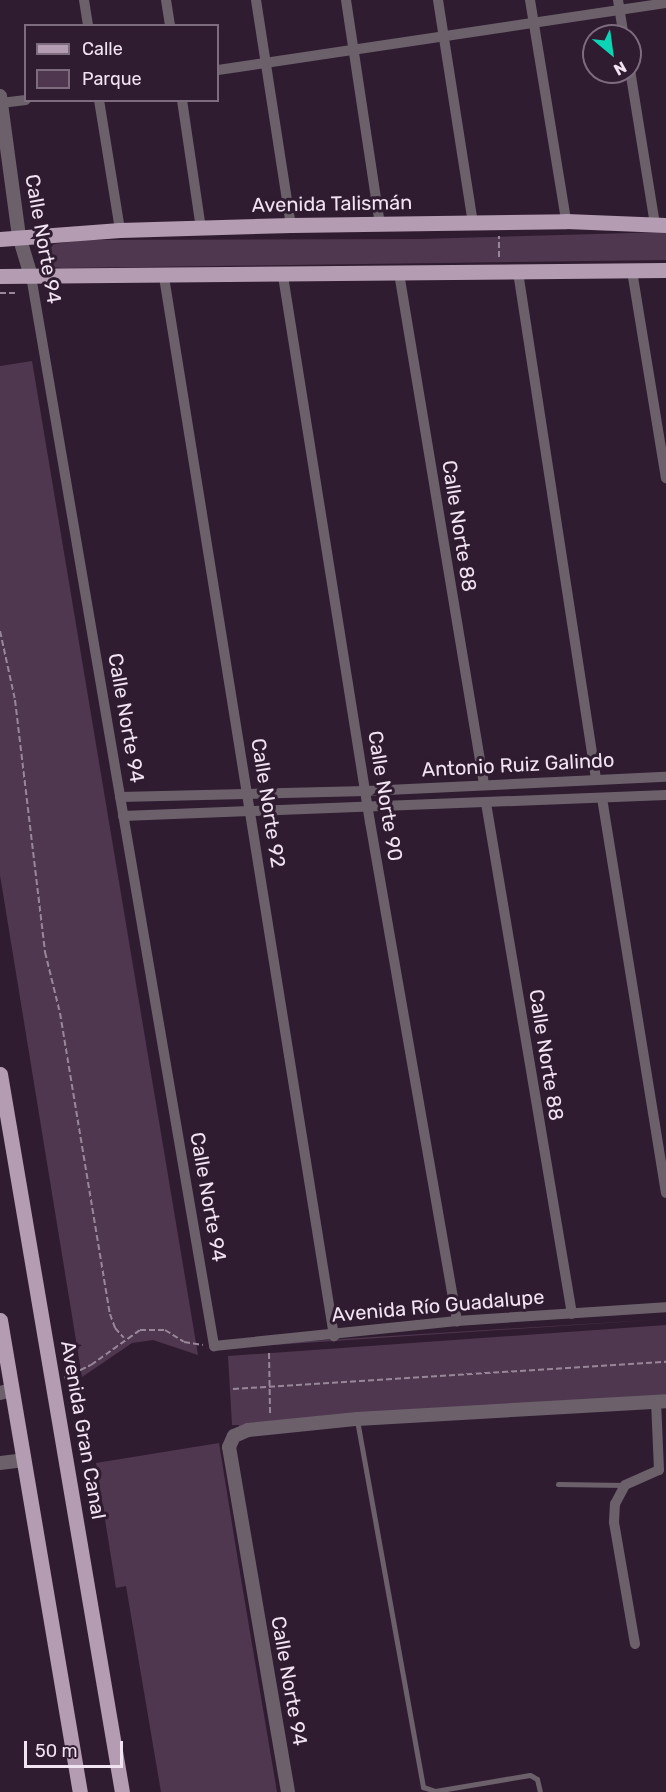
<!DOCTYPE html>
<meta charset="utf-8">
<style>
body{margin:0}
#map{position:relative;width:666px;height:1792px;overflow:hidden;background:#301c31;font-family:Rubik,sans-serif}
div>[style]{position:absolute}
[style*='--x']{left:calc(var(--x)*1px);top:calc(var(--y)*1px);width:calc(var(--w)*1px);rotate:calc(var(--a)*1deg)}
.green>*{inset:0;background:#503750}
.path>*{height:2px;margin-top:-1px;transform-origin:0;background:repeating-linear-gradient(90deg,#978798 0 6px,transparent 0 9px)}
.service>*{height:5px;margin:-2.5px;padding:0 2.5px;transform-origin:2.5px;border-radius:2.5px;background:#6c616b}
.minor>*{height:10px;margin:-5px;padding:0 5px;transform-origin:5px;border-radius:5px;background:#6c616b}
.tertiary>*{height:14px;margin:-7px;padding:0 7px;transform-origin:7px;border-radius:7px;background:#6c616b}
.primary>*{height:15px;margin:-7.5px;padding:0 7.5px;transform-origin:7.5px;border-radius:7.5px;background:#b49db3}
span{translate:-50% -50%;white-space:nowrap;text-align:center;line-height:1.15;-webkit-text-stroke:6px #301c31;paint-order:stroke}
.street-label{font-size:20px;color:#f1e3f1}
.legend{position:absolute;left:24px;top:24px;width:195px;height:78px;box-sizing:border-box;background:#301c31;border:2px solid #7d6c7e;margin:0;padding:8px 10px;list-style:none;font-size:18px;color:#f1e3f1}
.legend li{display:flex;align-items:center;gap:12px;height:30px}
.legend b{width:30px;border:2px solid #7d6c7e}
.north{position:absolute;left:582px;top:24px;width:60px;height:60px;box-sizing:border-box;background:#301c31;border:2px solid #7d6c7e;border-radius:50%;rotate:151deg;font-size:16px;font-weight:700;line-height:24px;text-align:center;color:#f1e3f1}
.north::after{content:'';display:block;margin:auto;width:21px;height:27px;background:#0bd5b5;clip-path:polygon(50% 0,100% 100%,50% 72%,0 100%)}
.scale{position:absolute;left:24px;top:1741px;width:99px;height:27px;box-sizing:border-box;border:3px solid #f1e3f1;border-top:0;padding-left:8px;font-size:18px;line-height:21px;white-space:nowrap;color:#f1e3f1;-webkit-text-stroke:4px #301c31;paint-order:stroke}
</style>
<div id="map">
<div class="green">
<i style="clip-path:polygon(666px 232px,666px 260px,63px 268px,52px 267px,47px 253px,54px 244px,83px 240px,421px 239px)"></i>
<i style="clip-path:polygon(32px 361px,198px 1355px,153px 1340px,132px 1343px,82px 1377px,0 875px,0 366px)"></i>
<i style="clip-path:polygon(666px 1319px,212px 1349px,212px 1347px)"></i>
<i style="clip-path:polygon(666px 1325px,666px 1406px,241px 1432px,239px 1425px,232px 1425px,228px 1356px)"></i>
<i style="clip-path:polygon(219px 1443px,239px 1567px,277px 1792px,161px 1792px,126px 1586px,116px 1588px,96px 1463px)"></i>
</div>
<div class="path">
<i style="--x:499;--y:257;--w:21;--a:-90"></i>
<i style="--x:0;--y:293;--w:17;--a:0"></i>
<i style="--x:0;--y:631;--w:71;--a:77.7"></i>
<i style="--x:15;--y:700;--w:254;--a:83.2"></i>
<i style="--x:45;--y:952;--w:63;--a:76.2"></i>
<i style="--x:60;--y:1013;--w:305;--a:80.6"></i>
<i style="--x:110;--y:1314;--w:15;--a:70"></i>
<i style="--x:115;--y:1328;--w:13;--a:48"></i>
<i style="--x:269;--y:1353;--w:60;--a:89"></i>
<i style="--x:64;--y:1378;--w:30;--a:-26"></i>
<i style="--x:91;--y:1365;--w:60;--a:-35.5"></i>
<i style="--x:140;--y:1330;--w:25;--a:0"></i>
<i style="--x:165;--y:1330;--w:22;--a:32"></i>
<i style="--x:184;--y:1342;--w:19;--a:9"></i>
<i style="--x:233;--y:1389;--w:434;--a:-3.6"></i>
</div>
<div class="service">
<i style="--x:357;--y:1420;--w:373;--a:79.8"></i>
<i style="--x:423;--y:1787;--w:13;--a:18"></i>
<i style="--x:435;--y:1791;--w:96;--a:-9.6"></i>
<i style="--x:530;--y:1775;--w:8;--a:30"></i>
<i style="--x:537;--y:1779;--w:13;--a:77"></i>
<i style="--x:558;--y:1484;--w:67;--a:0.9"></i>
</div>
<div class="minor">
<i style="--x:84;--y:0;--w:26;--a:81"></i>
<i style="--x:166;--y:0;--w:26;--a:81"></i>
<i style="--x:256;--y:0;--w:228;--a:81.2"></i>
<i style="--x:346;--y:0;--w:227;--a:81.4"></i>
<i style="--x:438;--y:0;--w:226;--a:81.1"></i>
<i style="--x:530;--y:0;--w:224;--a:80.7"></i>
<i style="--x:618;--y:0;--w:36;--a:81"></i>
<i style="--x:218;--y:70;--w:453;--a:-8.5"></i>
<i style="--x:630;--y:70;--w:157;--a:80.8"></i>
<i style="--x:99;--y:100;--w:132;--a:80.8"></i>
<i style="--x:182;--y:100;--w:129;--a:81.6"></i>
<i style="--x:1;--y:103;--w:25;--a:-7"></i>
<i style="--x:632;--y:271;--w:210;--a:80.7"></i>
<i style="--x:518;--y:272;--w:513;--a:81.25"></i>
<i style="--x:399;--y:273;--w:518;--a:80.56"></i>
<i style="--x:31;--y:276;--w:1086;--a:80.29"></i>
<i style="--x:214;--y:1346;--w:244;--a:-5.9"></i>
<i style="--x:457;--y:1321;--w:209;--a:-3.8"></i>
<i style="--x:283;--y:276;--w:553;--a:80.95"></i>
<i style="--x:370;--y:822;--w:507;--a:80.11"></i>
<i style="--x:164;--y:277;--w:1073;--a:80.88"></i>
<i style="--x:120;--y:797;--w:246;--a:-1.4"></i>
<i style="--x:366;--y:791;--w:300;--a:-2.7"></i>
<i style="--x:602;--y:798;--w:400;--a:80.8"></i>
<i style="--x:486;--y:803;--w:518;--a:80.45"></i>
<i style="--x:123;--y:816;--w:543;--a:-2.21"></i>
<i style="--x:635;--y:1644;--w:124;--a:-99.8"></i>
<i style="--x:614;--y:1522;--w:18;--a:-87"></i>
<i style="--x:615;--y:1504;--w:21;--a:-62"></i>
<i style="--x:625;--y:1485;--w:37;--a:-24"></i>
<i style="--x:659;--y:1470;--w:69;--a:-92.5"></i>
</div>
<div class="tertiary">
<i style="--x:0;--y:96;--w:141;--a:82.3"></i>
<i style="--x:19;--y:236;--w:42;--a:73.3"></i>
<i style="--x:0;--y:1393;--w:12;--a:-14"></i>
<i style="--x:0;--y:1463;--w:24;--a:-7"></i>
<i style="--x:288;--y:1792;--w:350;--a:-99.7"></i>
<i style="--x:229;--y:1447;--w:12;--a:-66"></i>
<i style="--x:234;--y:1436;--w:15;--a:-23"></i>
<i style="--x:248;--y:1430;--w:110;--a:-5.8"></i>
<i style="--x:357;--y:1419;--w:310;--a:-3.3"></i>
</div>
<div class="primary">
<i style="--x:0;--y:239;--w:120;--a:-4.3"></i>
<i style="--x:120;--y:230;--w:171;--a:-1.7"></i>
<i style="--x:291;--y:225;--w:275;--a:-0.8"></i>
<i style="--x:566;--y:221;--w:100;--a:2.3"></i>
<i style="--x:0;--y:276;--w:666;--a:-0.52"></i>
<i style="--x:0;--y:1074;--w:728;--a:80.36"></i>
<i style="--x:0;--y:1320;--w:479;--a:80.4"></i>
</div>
<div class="street-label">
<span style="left:332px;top:204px;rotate:-1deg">Avenida Talismán</span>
<span style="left:43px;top:239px;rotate:80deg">Calle Norte 94</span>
<span style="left:459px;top:526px;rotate:81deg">Calle Norte 88</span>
<span style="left:126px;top:718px;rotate:80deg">Calle Norte 94</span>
<span style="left:518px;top:765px;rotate:-3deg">Antonio Ruiz Galindo</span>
<span style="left:385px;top:796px;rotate:81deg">Calle Norte 90</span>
<span style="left:268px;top:803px;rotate:81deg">Calle Norte 92</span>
<span style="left:546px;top:1055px;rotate:81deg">Calle Norte 88</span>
<span style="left:208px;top:1197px;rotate:80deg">Calle Norte 94</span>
<span style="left:438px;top:1306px;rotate:-5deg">Avenida Río Guadalupe</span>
<span style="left:83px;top:1430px;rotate:80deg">Avenida Gran Canal</span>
<span style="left:289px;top:1681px;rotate:80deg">Calle Norte 94</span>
</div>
<ul class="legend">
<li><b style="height:8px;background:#b49db3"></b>Calle</li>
<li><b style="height:16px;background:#503750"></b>Parque</li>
</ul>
<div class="north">N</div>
<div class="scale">50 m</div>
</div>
